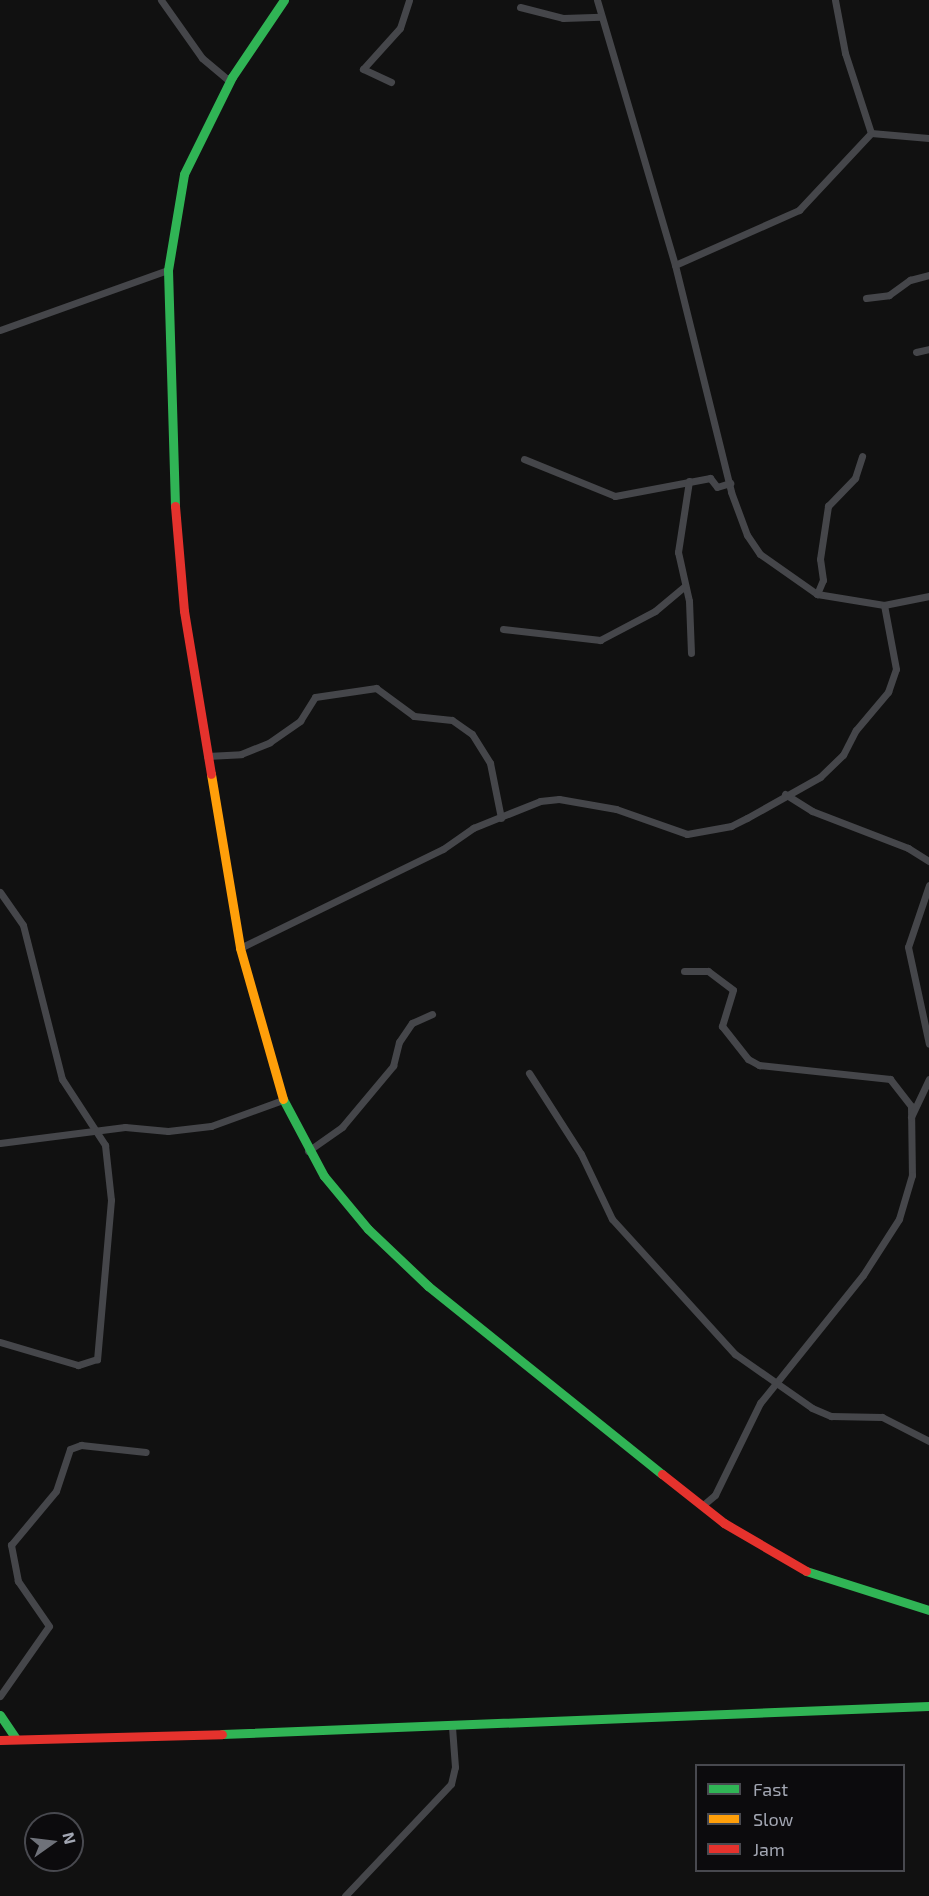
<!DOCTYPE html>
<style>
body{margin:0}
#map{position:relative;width:929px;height:1896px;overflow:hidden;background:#111;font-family:"Exo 2",sans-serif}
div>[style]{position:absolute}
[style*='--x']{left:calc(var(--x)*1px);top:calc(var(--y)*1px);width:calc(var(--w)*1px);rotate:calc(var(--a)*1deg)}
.street>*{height:7px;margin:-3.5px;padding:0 3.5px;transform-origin:3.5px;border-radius:3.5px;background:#45464a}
.fast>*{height:9px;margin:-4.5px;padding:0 4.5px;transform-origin:4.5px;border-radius:4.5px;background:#30b455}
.slow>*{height:9px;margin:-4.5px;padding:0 4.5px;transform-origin:4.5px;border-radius:4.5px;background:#ff9f0a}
.jam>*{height:9px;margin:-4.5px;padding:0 4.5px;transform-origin:4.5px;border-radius:4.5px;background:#e5322d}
span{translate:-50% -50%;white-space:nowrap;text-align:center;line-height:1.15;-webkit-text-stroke:4.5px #0c0b0d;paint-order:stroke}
.legend{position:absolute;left:695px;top:1764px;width:210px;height:108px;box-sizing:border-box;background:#0c0b0d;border:2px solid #48494f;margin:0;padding:8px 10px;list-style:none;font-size:18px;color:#a2a6b2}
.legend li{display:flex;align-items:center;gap:12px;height:30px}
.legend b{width:30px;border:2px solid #48494f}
.north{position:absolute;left:24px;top:1812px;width:60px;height:60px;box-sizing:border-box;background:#0c0b0d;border:2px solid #48494f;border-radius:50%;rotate:76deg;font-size:16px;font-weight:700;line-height:24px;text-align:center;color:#a2a6b2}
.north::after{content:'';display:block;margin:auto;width:21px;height:27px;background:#6f727a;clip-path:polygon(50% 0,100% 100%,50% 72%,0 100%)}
</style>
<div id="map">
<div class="street">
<i style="--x:161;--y:0;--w:71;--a:54.7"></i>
<i style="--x:202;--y:58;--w:35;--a:40"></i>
<i style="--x:597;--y:0;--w:276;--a:73.6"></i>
<i style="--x:675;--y:265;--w:234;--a:76.1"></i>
<i style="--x:731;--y:492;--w:46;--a:69.6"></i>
<i style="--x:747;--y:535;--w:23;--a:56"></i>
<i style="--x:760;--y:554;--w:70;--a:35.1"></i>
<i style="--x:817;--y:594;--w:68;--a:9.3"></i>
<i style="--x:884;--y:605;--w:46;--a:-11.3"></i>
<i style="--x:835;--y:0;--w:54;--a:79.3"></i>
<i style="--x:845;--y:53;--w:84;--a:72"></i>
<i style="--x:520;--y:7;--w:44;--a:14.3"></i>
<i style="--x:563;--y:18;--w:38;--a:-2"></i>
<i style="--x:391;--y:82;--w:31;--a:-155"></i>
<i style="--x:363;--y:69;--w:55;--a:-47.9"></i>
<i style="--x:400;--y:28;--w:29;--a:-72"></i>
<i style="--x:675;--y:265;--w:136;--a:-23.9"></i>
<i style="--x:799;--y:210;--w:105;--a:-46.9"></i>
<i style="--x:871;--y:133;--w:58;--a:4.9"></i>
<i style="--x:866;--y:298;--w:23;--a:-7"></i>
<i style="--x:889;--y:295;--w:26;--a:-36"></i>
<i style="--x:910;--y:280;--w:20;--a:-15"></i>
<i style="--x:0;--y:330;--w:178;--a:-19.7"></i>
<i style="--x:916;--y:352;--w:13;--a:-13"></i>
<i style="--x:524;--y:459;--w:98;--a:22.1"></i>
<i style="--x:615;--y:496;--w:97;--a:-10.7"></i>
<i style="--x:710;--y:478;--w:11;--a:52"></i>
<i style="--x:717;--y:487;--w:14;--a:-17"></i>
<i style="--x:689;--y:481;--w:72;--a:98.8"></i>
<i style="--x:678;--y:552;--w:50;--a:77.3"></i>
<i style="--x:689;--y:601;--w:52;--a:87.8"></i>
<i style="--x:817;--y:594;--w:15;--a:-67"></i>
<i style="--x:823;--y:580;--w:21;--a:-98"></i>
<i style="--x:820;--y:559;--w:54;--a:-81.4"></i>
<i style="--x:828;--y:506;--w:39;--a:-46"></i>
<i style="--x:855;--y:478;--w:23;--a:-72"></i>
<i style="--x:503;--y:629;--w:98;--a:6.5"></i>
<i style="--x:600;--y:640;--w:62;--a:-27.8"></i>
<i style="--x:655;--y:611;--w:38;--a:-40"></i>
<i style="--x:207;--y:756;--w:34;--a:-3"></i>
<i style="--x:241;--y:754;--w:31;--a:-22"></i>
<i style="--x:270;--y:742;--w:37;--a:-35"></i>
<i style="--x:300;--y:721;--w:28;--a:-58"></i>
<i style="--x:315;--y:697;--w:62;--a:-8.4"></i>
<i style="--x:376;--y:688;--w:47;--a:36.4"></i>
<i style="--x:414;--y:716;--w:38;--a:6"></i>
<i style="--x:452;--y:720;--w:24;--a:35"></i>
<i style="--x:472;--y:734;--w:34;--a:58"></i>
<i style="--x:490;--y:763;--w:56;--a:78.7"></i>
<i style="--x:785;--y:794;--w:32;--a:32"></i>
<i style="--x:812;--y:811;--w:103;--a:21.1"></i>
<i style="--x:908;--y:848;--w:25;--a:32"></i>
<i style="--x:929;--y:885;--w:65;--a:108.7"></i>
<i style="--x:908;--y:947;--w:99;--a:77.8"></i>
<i style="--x:0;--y:892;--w:40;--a:55.1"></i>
<i style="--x:23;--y:925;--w:159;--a:75.8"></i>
<i style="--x:62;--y:1079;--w:79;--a:56.9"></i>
<i style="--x:105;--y:1145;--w:55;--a:83.8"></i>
<i style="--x:111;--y:1200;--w:160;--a:95"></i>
<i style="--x:97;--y:1359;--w:20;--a:162"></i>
<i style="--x:78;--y:1365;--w:81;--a:-163.6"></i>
<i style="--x:240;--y:948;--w:226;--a:-26"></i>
<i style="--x:443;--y:849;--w:37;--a:-35"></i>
<i style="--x:473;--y:828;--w:72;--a:-21.9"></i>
<i style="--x:540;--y:801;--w:19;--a:-6"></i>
<i style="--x:559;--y:799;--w:58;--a:10"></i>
<i style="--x:616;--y:809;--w:75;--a:19.4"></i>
<i style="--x:687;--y:834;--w:45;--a:-10.3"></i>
<i style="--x:731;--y:826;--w:18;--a:-27"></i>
<i style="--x:747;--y:818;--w:84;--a:-29.3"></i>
<i style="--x:820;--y:777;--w:32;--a:-44"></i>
<i style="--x:843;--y:755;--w:28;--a:-63"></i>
<i style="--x:856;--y:730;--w:50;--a:-49.9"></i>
<i style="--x:888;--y:692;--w:24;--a:-71"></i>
<i style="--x:896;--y:669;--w:65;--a:-100.6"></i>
<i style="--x:684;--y:971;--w:24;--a:0"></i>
<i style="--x:708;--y:971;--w:31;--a:37"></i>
<i style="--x:733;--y:990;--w:38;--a:107"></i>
<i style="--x:722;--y:1026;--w:42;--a:51.8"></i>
<i style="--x:748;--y:1059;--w:13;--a:29"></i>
<i style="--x:759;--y:1065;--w:132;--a:6.1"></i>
<i style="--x:890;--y:1079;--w:34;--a:52"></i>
<i style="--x:911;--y:1106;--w:69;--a:89.2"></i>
<i style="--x:912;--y:1175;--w:46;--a:106.5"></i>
<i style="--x:899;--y:1219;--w:67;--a:122.7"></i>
<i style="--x:863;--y:1275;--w:164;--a:128.8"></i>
<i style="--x:760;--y:1403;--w:102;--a:116.1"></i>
<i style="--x:715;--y:1495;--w:17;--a:140"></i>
<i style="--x:529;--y:1073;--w:96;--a:57.3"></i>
<i style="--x:581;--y:1154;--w:72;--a:64.5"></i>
<i style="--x:612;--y:1219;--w:183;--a:47.7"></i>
<i style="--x:735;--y:1354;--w:94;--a:35"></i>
<i style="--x:812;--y:1408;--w:21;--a:23"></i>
<i style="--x:831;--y:1416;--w:51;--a:1.1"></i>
<i style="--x:882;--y:1417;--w:53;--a:27.1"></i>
<i style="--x:911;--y:1117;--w:42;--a:-64.7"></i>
<i style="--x:0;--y:1143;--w:126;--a:-7.3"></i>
<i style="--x:125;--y:1127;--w:43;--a:5.3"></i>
<i style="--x:168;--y:1131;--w:43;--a:-6.6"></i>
<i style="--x:211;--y:1126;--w:77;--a:-19.9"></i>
<i style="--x:308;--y:1151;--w:42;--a:-35.2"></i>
<i style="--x:342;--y:1127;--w:80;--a:-50.1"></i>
<i style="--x:393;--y:1066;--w:25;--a:-76"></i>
<i style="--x:399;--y:1042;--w:23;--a:-56"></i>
<i style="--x:412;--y:1023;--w:22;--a:-24"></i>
<i style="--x:0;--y:1696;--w:85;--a:-55"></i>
<i style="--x:49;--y:1626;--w:55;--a:-124.6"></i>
<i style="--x:18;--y:1581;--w:37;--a:-101"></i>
<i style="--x:11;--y:1545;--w:70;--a:-50.2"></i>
<i style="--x:56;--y:1491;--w:44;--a:-71.6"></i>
<i style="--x:70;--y:1449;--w:12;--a:-20"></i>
<i style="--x:81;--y:1445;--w:65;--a:6.1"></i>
<i style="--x:345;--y:1896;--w:154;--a:-46.6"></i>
<i style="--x:451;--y:1784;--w:17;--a:-77"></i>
<i style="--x:455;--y:1767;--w:40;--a:-94.3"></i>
</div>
<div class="fast">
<i style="--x:175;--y:506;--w:236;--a:-91.7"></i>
<i style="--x:168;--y:270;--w:97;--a:-80.5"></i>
<i style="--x:184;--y:174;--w:108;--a:-63.7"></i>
<i style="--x:232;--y:77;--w:93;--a:-56"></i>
<i style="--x:283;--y:1099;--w:87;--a:62"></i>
<i style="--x:324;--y:1176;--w:69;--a:50.3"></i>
<i style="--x:368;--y:1229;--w:83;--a:43.5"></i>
<i style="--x:428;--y:1286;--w:300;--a:38.8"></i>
<i style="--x:806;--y:1571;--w:129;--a:17.6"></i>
<i style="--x:0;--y:1715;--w:29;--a:56"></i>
<i style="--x:222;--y:1734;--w:708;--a:-2.27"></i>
</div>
<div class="slow">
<i style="--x:211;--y:774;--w:176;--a:80.5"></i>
<i style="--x:240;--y:948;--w:157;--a:74.1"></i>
</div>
<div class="jam">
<i style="--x:175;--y:506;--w:105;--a:85.1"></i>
<i style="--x:184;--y:611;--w:165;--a:80.6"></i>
<i style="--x:662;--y:1474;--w:79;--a:38.3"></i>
<i style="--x:724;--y:1523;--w:95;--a:30.3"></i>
<i style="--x:0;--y:1740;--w:222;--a:-1.5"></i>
</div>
<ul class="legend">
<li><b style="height:8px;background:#30b455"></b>Fast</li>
<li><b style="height:8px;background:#ff9f0a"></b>Slow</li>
<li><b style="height:8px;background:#e5322d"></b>Jam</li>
</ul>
<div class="north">N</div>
</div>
